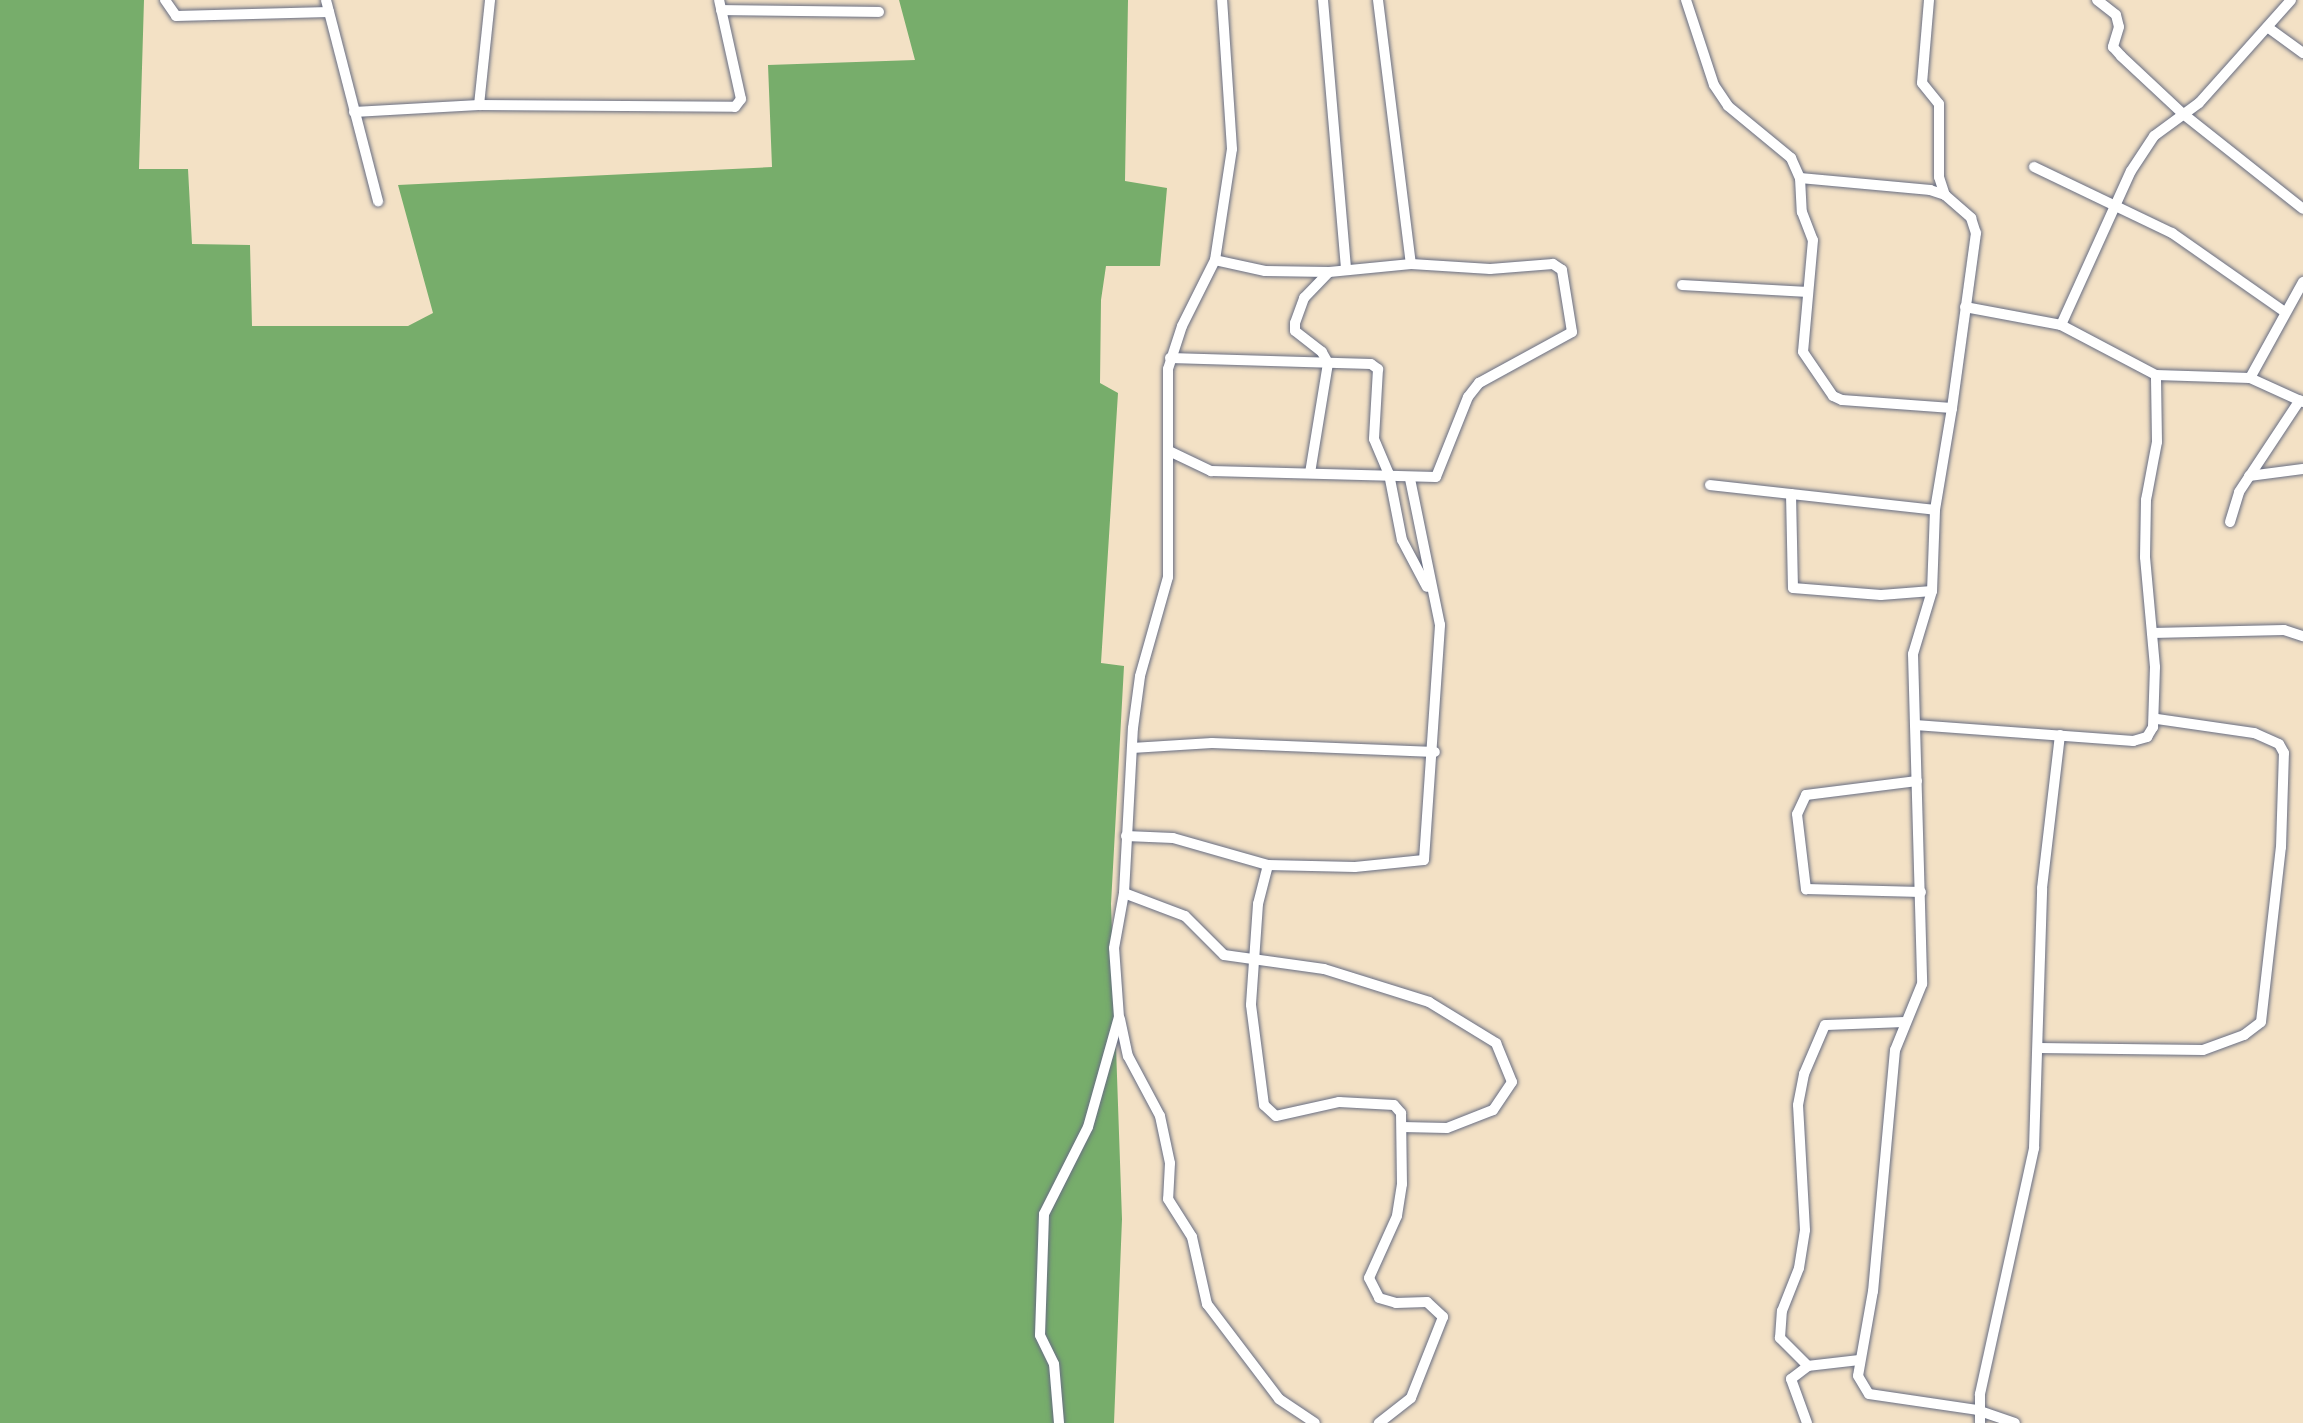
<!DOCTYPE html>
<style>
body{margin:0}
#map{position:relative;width:2303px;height:1423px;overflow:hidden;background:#f3e1c5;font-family:"IM FELL DW Pica",serif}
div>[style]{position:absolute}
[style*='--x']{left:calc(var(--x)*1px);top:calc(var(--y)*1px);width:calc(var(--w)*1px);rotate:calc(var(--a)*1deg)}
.forest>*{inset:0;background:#77ad6b}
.roads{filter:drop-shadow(0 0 2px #676d82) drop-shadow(0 0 2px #676d82)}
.minor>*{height:10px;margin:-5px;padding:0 5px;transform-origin:5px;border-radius:5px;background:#fff}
span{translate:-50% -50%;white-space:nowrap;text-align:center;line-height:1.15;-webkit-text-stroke:7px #fbf7ec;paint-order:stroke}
</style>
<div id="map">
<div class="forest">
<i style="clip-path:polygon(0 0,144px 0,139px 169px,188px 169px,192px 244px,250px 245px,252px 326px,408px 326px,433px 313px,398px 185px,772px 167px,768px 65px,915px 60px,899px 0,1128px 0,1125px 181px,1167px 188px,1160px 266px,1106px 266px,1101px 300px,1100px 383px,1118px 393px,1101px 663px,1124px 666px,1111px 904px,1122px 1219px,1114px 1423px,0 1423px)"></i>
</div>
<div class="roads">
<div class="minor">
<i style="--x:165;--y:0;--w:19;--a:55"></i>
<i style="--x:176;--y:16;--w:153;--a:-1.5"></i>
<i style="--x:326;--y:0;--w:208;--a:75.5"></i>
<i style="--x:1323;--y:0;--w:269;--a:85.1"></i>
<i style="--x:1378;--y:0;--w:266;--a:82.9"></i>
<i style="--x:1686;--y:0;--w:89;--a:71.8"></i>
<i style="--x:1714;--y:85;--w:25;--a:56"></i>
<i style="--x:1728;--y:106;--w:82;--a:39.5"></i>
<i style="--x:1791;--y:158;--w:22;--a:66"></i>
<i style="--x:1800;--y:178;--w:34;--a:87"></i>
<i style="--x:1802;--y:212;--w:30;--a:69"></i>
<i style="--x:1813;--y:240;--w:112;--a:95.1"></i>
<i style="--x:1803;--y:352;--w:53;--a:55.7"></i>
<i style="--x:1833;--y:396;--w:10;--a:24"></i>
<i style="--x:1842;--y:400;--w:110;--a:4.2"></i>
<i style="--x:1952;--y:408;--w:103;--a:99.5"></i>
<i style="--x:1935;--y:510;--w:81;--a:92.1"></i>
<i style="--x:1932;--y:591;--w:66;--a:106.8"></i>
<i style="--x:1913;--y:654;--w:330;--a:88.4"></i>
<i style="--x:1922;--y:984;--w:71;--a:112.2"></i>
<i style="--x:1895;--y:1050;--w:242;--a:95.2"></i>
<i style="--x:1873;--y:1291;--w:86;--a:100"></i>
<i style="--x:1858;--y:1376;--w:21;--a:59"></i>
<i style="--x:1869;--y:1394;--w:109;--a:8.4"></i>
<i style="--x:1977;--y:1410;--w:40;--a:18.9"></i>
<i style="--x:1929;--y:0;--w:83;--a:94.8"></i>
<i style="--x:1922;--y:83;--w:27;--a:51"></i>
<i style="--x:1939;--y:104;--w:73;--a:90"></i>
<i style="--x:1939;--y:177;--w:19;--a:72"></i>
<i style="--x:2097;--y:0;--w:24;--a:38"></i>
<i style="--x:2116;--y:15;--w:12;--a:76"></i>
<i style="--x:2119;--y:27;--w:21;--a:107"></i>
<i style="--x:2113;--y:47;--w:12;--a:48"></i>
<i style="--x:2121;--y:56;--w:83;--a:43.1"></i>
<i style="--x:2182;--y:113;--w:154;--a:38.4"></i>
<i style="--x:721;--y:10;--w:158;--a:0.7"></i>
<i style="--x:2270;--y:29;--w:41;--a:36"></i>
<i style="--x:479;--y:105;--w:106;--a:-84"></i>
<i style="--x:354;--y:112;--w:125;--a:-3.2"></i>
<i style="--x:479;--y:105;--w:256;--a:0.4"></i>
<i style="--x:735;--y:107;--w:10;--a:-53"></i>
<i style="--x:741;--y:99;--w:101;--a:-102.5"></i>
<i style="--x:2034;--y:167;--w:153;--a:25.6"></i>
<i style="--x:2172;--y:233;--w:138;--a:35"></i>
<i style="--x:1800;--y:178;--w:131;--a:5.3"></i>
<i style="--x:1930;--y:190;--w:16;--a:18"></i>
<i style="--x:1945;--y:195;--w:35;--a:41"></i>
<i style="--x:1971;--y:218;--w:16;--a:72"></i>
<i style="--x:1976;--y:233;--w:177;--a:97.8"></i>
<i style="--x:1682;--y:285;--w:126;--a:3.2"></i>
<i style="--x:1965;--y:307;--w:98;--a:10.6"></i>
<i style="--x:2061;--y:325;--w:107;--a:27.8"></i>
<i style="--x:2156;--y:375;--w:94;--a:1.8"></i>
<i style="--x:2250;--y:378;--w:58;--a:24.4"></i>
<i style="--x:2061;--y:325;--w:169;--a:-65.6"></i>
<i style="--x:2131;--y:171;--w:42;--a:-56.7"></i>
<i style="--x:2154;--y:136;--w:56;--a:-36.3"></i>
<i style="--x:2199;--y:103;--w:138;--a:-48.2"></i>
<i style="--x:1170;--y:358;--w:201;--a:1.7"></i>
<i style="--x:1371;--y:364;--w:9;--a:36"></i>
<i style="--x:1378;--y:369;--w:70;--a:93.3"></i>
<i style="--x:1374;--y:439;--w:38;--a:67"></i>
<i style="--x:1389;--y:474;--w:67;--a:78.9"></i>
<i style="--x:1402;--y:540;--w:53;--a:62"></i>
<i style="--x:2250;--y:378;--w:110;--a:-61.1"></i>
<i style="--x:1169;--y:451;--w:47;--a:25.5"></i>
<i style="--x:1211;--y:471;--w:225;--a:1.5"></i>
<i style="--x:1436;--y:477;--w:86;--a:-68.2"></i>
<i style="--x:1468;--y:397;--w:18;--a:-52"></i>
<i style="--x:1479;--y:383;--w:106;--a:-28.7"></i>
<i style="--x:1572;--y:332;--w:63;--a:-99.2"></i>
<i style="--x:1562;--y:270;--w:11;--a:-146"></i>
<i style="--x:1553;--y:264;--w:63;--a:175.5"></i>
<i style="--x:1490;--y:269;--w:79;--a:-176.4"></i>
<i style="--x:1411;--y:264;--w:82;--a:174.4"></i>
<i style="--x:1329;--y:272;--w:64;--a:-179.1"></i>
<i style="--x:1265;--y:271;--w:51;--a:-167.6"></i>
<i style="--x:1310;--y:473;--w:111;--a:-80.7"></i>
<i style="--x:1328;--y:363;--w:13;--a:-119"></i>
<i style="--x:1322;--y:352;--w:34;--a:-142"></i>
<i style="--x:1295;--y:331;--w:8;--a:-90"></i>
<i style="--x:1295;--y:323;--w:27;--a:-70"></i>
<i style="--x:1304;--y:298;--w:36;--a:-46"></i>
<i style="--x:2249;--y:476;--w:54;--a:-7.4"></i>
<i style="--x:1710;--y:485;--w:226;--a:6.3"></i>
<i style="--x:1791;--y:494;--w:94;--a:88.8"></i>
<i style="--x:1793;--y:588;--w:88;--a:4.5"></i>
<i style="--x:1881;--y:595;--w:51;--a:-4.5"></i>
<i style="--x:2230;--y:522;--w:31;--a:-73"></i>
<i style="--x:2239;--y:492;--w:110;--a:-56.5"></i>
<i style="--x:2152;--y:633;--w:132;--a:-1.3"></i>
<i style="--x:2284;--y:630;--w:20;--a:18"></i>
<i style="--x:1915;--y:725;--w:219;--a:4.2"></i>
<i style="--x:2133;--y:741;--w:15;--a:-16"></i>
<i style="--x:2147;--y:737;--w:12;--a:-59"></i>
<i style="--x:2153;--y:727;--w:60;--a:-88.1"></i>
<i style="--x:2155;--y:667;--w:110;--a:-95.2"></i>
<i style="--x:2145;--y:557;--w:57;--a:-89"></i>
<i style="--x:2146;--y:500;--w:59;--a:-79.3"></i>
<i style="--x:2157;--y:442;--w:67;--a:-90.9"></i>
<i style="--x:1132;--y:748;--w:80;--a:-3.6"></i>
<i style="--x:1212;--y:743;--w:223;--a:2.3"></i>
<i style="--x:1917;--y:781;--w:112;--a:172.8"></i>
<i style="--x:1806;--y:795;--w:21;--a:115"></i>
<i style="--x:1797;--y:814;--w:76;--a:83.2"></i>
<i style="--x:1806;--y:889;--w:115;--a:1.5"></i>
<i style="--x:1126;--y:836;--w:47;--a:2.4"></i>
<i style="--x:1173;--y:838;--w:99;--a:15.9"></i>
<i style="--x:1268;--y:865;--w:87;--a:1.3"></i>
<i style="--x:1355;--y:867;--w:69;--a:-5.8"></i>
<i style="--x:1424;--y:860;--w:236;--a:-86.1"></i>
<i style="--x:1440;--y:625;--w:149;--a:-101.6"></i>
<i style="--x:1268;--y:865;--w:40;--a:104.4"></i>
<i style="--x:1258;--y:904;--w:101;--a:94"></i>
<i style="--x:1251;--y:1005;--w:101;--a:82.6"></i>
<i style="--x:1264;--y:1105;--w:16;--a:43"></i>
<i style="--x:1276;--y:1116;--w:65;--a:-12.5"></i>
<i style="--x:1339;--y:1102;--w:55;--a:3.1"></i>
<i style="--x:1394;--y:1105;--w:11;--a:49"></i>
<i style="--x:1401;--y:1113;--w:71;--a:89.2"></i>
<i style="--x:1402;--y:1184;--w:32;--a:99"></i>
<i style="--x:1397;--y:1216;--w:68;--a:114.3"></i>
<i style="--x:1369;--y:1278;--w:22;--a:63"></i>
<i style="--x:1379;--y:1298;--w:18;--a:16"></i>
<i style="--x:1396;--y:1303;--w:31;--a:-2"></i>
<i style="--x:1427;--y:1302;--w:22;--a:43"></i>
<i style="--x:1443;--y:1317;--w:87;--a:111.6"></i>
<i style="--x:1411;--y:1398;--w:41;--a:142"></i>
<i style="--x:1124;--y:893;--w:65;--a:20.7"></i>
<i style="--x:1185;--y:916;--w:55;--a:45"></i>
<i style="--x:1224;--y:955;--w:101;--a:8"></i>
<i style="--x:1324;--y:969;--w:110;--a:17.4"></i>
<i style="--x:1429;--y:1002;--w:79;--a:31.5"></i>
<i style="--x:1496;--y:1043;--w:42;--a:67.7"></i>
<i style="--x:1512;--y:1082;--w:34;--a:124"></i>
<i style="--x:1493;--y:1110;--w:49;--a:158.6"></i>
<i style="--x:1447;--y:1128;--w:45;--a:-178.7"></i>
<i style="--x:1120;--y:1019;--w:38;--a:78"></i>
<i style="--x:1128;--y:1056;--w:68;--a:61.9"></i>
<i style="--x:1160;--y:1116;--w:48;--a:78"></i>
<i style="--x:1170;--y:1163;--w:36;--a:93"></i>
<i style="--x:1168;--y:1199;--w:45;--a:57.7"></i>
<i style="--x:1192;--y:1237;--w:69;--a:77.4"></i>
<i style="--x:1207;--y:1304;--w:119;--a:52.8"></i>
<i style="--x:1279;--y:1399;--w:43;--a:33.7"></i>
<i style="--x:2038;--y:1048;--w:165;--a:0.7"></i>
<i style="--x:2203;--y:1050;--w:44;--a:-20.1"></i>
<i style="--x:2244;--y:1035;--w:21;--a:-37"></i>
<i style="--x:2261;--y:1022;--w:176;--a:-83.5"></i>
<i style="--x:2281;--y:847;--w:94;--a:-88.2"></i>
<i style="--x:2284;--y:753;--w:10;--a:-119"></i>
<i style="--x:2279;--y:744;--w:27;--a:-156"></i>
<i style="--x:2254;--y:733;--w:98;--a:-171.8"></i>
<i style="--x:1808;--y:1366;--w:40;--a:-135"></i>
<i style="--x:1780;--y:1338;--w:27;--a:-86"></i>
<i style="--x:1782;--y:1311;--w:46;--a:-68.4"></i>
<i style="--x:1799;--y:1268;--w:38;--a:-81"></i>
<i style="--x:1805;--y:1230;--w:125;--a:-93.2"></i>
<i style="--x:1798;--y:1105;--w:32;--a:-79"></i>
<i style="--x:1804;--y:1074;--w:53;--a:-66.8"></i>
<i style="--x:1825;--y:1025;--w:81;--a:-2.1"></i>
<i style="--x:1059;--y:1423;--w:59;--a:-94.8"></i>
<i style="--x:1054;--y:1364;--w:32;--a:-116"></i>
<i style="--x:1040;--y:1335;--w:121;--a:-88.1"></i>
<i style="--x:1044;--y:1214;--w:97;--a:-63.2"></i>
<i style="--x:1088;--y:1127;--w:114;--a:-74.3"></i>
<i style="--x:1119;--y:1017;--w:69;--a:-94.1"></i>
<i style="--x:1114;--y:948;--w:56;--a:-79.7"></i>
<i style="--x:1124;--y:893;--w:165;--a:-86.9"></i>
<i style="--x:1133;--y:728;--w:52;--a:-82.3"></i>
<i style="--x:1140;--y:676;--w:103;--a:-74.2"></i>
<i style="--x:1168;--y:577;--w:208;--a:-90"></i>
<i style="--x:1168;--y:369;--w:45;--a:-72"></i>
<i style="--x:1182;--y:326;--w:74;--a:-63.4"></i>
<i style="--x:1215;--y:260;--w:112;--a:-81.3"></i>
<i style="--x:1232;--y:149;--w:149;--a:-93.8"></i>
<i style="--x:1807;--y:1423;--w:47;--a:-110"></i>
<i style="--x:1791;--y:1379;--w:21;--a:-37"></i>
<i style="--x:1808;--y:1366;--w:51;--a:-6.7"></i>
<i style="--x:1980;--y:1423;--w:29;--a:-90"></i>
<i style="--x:1980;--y:1394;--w:252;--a:-77.6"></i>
<i style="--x:2034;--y:1148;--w:260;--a:-88.2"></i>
<i style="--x:2042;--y:888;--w:154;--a:-83.3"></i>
</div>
</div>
</div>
